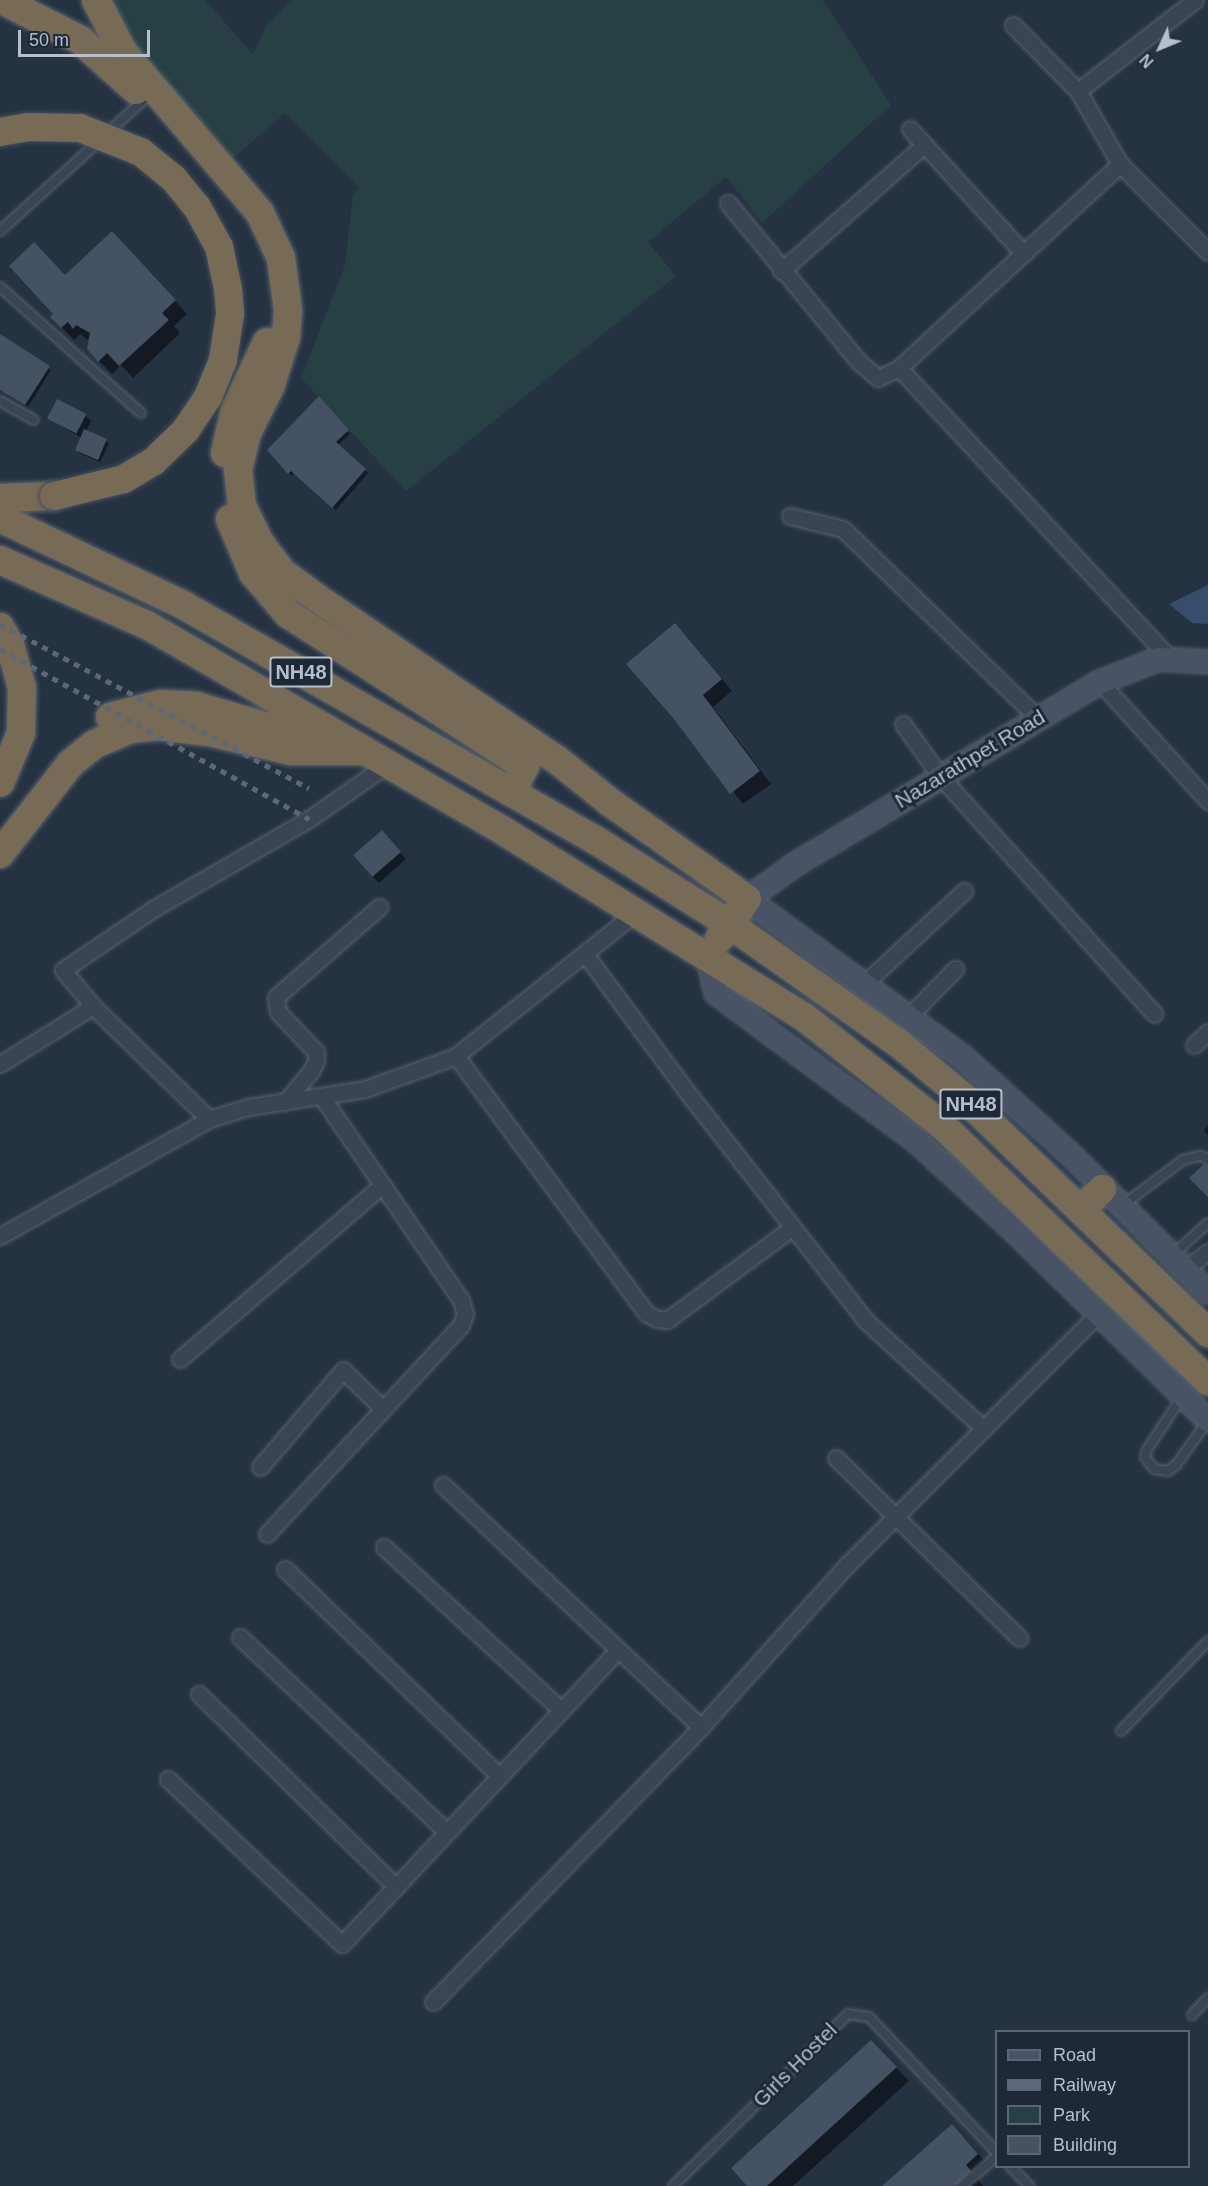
<!DOCTYPE html>
<style>
body{margin:0}
#map{position:relative;width:1208px;height:2186px;overflow:hidden;background:#253242;font-family:Helvetica,sans-serif}
div>[style]{position:absolute}
[style*='--x']{left:calc(var(--x)*1px);top:calc(var(--y)*1px);width:calc(var(--w)*1px);rotate:calc(var(--a)*1deg)}
.green>*{inset:0;background:#274043}
.water>*{inset:0;background:#384d6a}
.shadow>*{inset:0;background:#0007}
.building>*{inset:0;background:#445264;transform-origin:0 0}
.roads{filter:drop-shadow(0 0 2px #58626f) drop-shadow(0 0 2px #58626f)}
.lane>*{height:8px;margin:-4px;padding:0 4px;transform-origin:4px;border-radius:4px;background:#3a4452}
.street>*{height:15px;margin:-7.5px;padding:0 7.5px;transform-origin:7.5px;border-radius:7.5px;background:#3a4452}
.secondary>*{height:22px;margin:-11px;padding:0 11px;transform-origin:11px;border-radius:11px;background:#485365}
.highway>*{height:28px;margin:-14px;padding:0 14px;transform-origin:14px;border-radius:14px;background:#786b56}
.rail>*{height:4.5px;margin-top:-2.25px;transform-origin:0;background:repeating-linear-gradient(90deg,#5c6879 0 6px,transparent 0 12px)}
.bridges{filter:drop-shadow(0 0 2px #444f5c) drop-shadow(0 0 2px #444f5c)}
.highway-bridge>*{height:28px;margin:-14px;padding:0 14px;transform-origin:14px;border-radius:14px;background:#786b56}
span{translate:-50% -50%;white-space:nowrap;text-align:center;line-height:1.15;-webkit-text-stroke:6px #1e2937;paint-order:stroke}
.shield-label span{padding:2px 4px;background:#1e2937;border:2px solid;border-radius:4px;-webkit-text-stroke-width:0}
.shield-label{font-size:20px;color:#b7bfcc;font-weight:700}
.street-label{font-size:21px;color:#b7bfcc}
.legend{position:absolute;left:995px;top:2030px;width:195px;height:138px;box-sizing:border-box;background:#1e2937;border:2px solid #5b6573;margin:0;padding:8px 10px;list-style:none;font-size:18px;color:#b7bfcc}
.legend li{display:flex;align-items:center;gap:12px;height:30px}
.legend b{width:30px;border:2px solid #5b6573}
.north{position:absolute;left:1130px;top:18px;width:60px;height:60px;-webkit-text-stroke:4px #1e2937;paint-order:stroke;rotate:226deg;font-size:16px;font-weight:700;line-height:24px;text-align:center;color:#b7bfcc}
.north::after{content:'';display:block;margin:auto;width:21px;height:27px;background:#b7bfcc;clip-path:polygon(50% 0,100% 100%,50% 72%,0 100%)}
.scale{position:absolute;left:18px;top:30px;width:132px;height:27px;box-sizing:border-box;border:3px solid #b7bfcc;border-top:0;padding-left:8px;font-size:18px;line-height:21px;white-space:nowrap;color:#b7bfcc;-webkit-text-stroke:4px #1e2937;paint-order:stroke}
</style>
<div id="map">
<div class="green">
<i style="clip-path:polygon(103px 0,205px 0,253px 54px,267px 24px,293px 0,823px 0,891px 105px,762px 223px,726px 177px,648px 242px,676px 276px,406px 491px,301px 378px,345px 265px,353px 195px,359px 188px,285px 113px,228px 163px,137px 59px)"></i>
</div>
<div class="water">
<i style="clip-path:polygon(1208px 585px,1208px 624px,1192px 623px,1169px 604px)"></i>
</div>
<div class="shadow">
<i style="clip-path:polygon(125px 246px,187px 314px,174px 326px,180px 333px,133px 378px,121px 365px,112px 374px,99px 361px,88px 349px,91px 334px,87px 340px,81px 334px,74px 340px,52px 317px,65px 277px)"></i>
<i style="clip-path:polygon(0 336px,51px 370px,28px 407px,0 389px)"></i>
<i style="clip-path:polygon(319px 399px,350px 434px,338px 445px,368px 473px,336px 510px,294px 473px,292px 476px,269px 450px)"></i>
<i style="clip-path:polygon(85px 415px,91px 421px,86px 432px,109px 443px,100px 462px,79px 453px,76px 450px,82px 438px,50px 419px)"></i>
<i style="clip-path:polygon(686px 636px,732px 691px,713px 707px,771px 784px,743px 804px,675px 718px)"></i>
<i style="clip-path:polygon(388px 838px,406px 859px,379px 883px,373px 877px)"></i>
<i style="clip-path:polygon(1208px 1126px,1208px 1135px,1204px 1130px)"></i>
<i style="clip-path:polygon(884px 2054px,909px 2081px,793px 2186px,749px 2186px)"></i>
<i style="clip-path:polygon(965px 2139px,990px 2167px,977px 2178px,983px 2186px,884px 2186px)"></i>
</div>
<div class="building">
<i style="clip-path:polygon(112px 231px,176px 300px,162px 313px,169px 320px,119px 366px,107px 353px,98px 362px,87px 349px,90px 333px,76px 325px,73px 329px,68px 322px,61px 328px,50px 317px,53px 314px,9px 266px,34px 242px,65px 275px)"></i>
<i style="clip-path:polygon(0 334px,50px 366px,25px 405px,0 390px)"></i>
<i style="clip-path:polygon(319px 396px,349px 430px,336px 442px,366px 469px,332px 508px,291px 471px,288px 474px,267px 450px)"></i>
<i style="left:57px;top:399px;width:33px;height:22px;rotate:27deg"></i>
<i style="left:84px;top:429px;width:25px;height:23px;rotate:23deg"></i>
<i style="clip-path:polygon(675px 623px,722px 679px,703px 695px,760px 771px,730px 794px,674px 719px,626px 664px)"></i>
<i style="left:382px;top:830px;width:29px;height:38px;rotate:49deg"></i>
<i style="clip-path:polygon(1204px 1164px,1208px 1165px,1208px 1197px,1189px 1178px)"></i>
<i style="clip-path:polygon(871px 2040px,897px 2067px,767px 2186px,747px 2186px,731px 2168px)"></i>
<i style="clip-path:polygon(952px 2124px,978px 2154px,966px 2165px,971px 2171px,956px 2186px,882px 2186px)"></i>
</div>
<div class="roads">
<div class="lane">
<i style="--x:108;--y:132;--w:51;--a:-41.8"></i>
<i style="--x:0;--y:231;--w:131;--a:-42.2"></i>
<i style="--x:0;--y:287;--w:189;--a:41.8"></i>
<i style="--x:0;--y:401;--w:39;--a:29"></i>
<i style="--x:1123;--y:1205;--w:75;--a:-36.9"></i>
<i style="--x:1183;--y:1160;--w:18;--a:-13"></i>
<i style="--x:1201;--y:1156;--w:8;--a:23"></i>
<i style="--x:1174;--y:1254;--w:46;--a:-42.4"></i>
<i style="--x:1181;--y:1398;--w:62;--a:123.2"></i>
<i style="--x:1147;--y:1450;--w:7;--a:106"></i>
<i style="--x:1145;--y:1457;--w:15;--a:53"></i>
<i style="--x:1154;--y:1469;--w:14;--a:8"></i>
<i style="--x:1168;--y:1471;--w:10;--a:-37"></i>
<i style="--x:1176;--y:1465;--w:53;--a:-54.2"></i>
<i style="--x:1121;--y:1731;--w:125;--a:-46"></i>
<i style="--x:1192;--y:2015;--w:23;--a:-47"></i>
<i style="--x:1010;--y:2166;--w:28;--a:46"></i>
<i style="--x:673;--y:2186;--w:245;--a:-44.5"></i>
<i style="--x:848;--y:2014;--w:21;--a:8"></i>
<i style="--x:869;--y:2017;--w:185;--a:46.7"></i>
<i style="--x:962;--y:2186;--w:45;--a:-40.5"></i>
</div>
<div class="street">
<i style="--x:1013;--y:25;--w:93;--a:45.4"></i>
<i style="--x:1078;--y:91;--w:84;--a:60.1"></i>
<i style="--x:1120;--y:164;--w:124;--a:45"></i>
<i style="--x:1078;--y:91;--w:148;--a:-37.9"></i>
<i style="--x:910;--y:129;--w:169;--a:47.6"></i>
<i style="--x:728;--y:203;--w:206;--a:50.5"></i>
<i style="--x:859;--y:362;--w:25;--a:40"></i>
<i style="--x:878;--y:378;--w:23;--a:-25"></i>
<i style="--x:899;--y:368;--w:399;--a:47"></i>
<i style="--x:781;--y:271;--w:191;--a:-41.4"></i>
<i style="--x:899;--y:368;--w:301;--a:-42.7"></i>
<i style="--x:790;--y:516;--w:55;--a:13.8"></i>
<i style="--x:843;--y:529;--w:272;--a:44.1"></i>
<i style="--x:1100;--y:682;--w:161;--a:47.8"></i>
<i style="--x:903;--y:724;--w:64;--a:54.6"></i>
<i style="--x:940;--y:776;--w:320;--a:48"></i>
<i style="--x:585;--y:954;--w:178;--a:53.5"></i>
<i style="--x:691;--y:1097;--w:283;--a:52"></i>
<i style="--x:865;--y:1320;--w:161;--a:42.5"></i>
<i style="--x:864;--y:984;--w:137;--a:-42.9"></i>
<i style="--x:909;--y:1016;--w:66;--a:-45.6"></i>
<i style="--x:1194;--y:1045;--w:19;--a:-43"></i>
<i style="--x:456;--y:1056;--w:320;--a:53.5"></i>
<i style="--x:646;--y:1313;--w:13;--a:29"></i>
<i style="--x:657;--y:1319;--w:10;--a:6"></i>
<i style="--x:667;--y:1320;--w:155;--a:-36.4"></i>
<i style="--x:0;--y:1064;--w:110;--a:-31.9"></i>
<i style="--x:285;--y:1102;--w:40;--a:-50"></i>
<i style="--x:311;--y:1071;--w:11;--a:-63"></i>
<i style="--x:316;--y:1061;--w:9;--a:-90"></i>
<i style="--x:316;--y:1052;--w:55;--a:-133.5"></i>
<i style="--x:278;--y:1012;--w:15;--a:-98"></i>
<i style="--x:276;--y:997;--w:137;--a:-41.1"></i>
<i style="--x:209;--y:1119;--w:162;--a:-135.8"></i>
<i style="--x:93;--y:1006;--w:47;--a:-129.8"></i>
<i style="--x:63;--y:970;--w:109;--a:-34.1"></i>
<i style="--x:153;--y:909;--w:180;--a:-30"></i>
<i style="--x:309;--y:819;--w:98;--a:-35"></i>
<i style="--x:0;--y:1236;--w:240;--a:-29.2"></i>
<i style="--x:209;--y:1119;--w:41;--a:-17.1"></i>
<i style="--x:248;--y:1107;--w:118;--a:-8.7"></i>
<i style="--x:365;--y:1089;--w:97;--a:-19.9"></i>
<i style="--x:456;--y:1056;--w:229;--a:-38.6"></i>
<i style="--x:1183;--y:1270;--w:31;--a:-36"></i>
<i style="--x:180;--y:1359;--w:267;--a:-40.7"></i>
<i style="--x:836;--y:1458;--w:257;--a:44.5"></i>
<i style="--x:260;--y:1467;--w:128;--a:-49.4"></i>
<i style="--x:343;--y:1370;--w:54;--a:44.3"></i>
<i style="--x:443;--y:1485;--w:354;--a:43.2"></i>
<i style="--x:267;--y:1534;--w:285;--a:-47.1"></i>
<i style="--x:461;--y:1325;--w:12;--a:-70"></i>
<i style="--x:465;--y:1314;--w:15;--a:-106"></i>
<i style="--x:461;--y:1300;--w:246;--a:-124.4"></i>
<i style="--x:384;--y:1547;--w:241;--a:42.6"></i>
<i style="--x:285;--y:1569;--w:298;--a:44"></i>
<i style="--x:240;--y:1637;--w:284;--a:43.3"></i>
<i style="--x:199;--y:1694;--w:276;--a:44.4"></i>
<i style="--x:168;--y:1779;--w:240;--a:43.5"></i>
<i style="--x:342;--y:1944;--w:403;--a:-46.8"></i>
<i style="--x:433;--y:2002;--w:384;--a:-45.7"></i>
<i style="--x:701;--y:1727;--w:218;--a:-48"></i>
<i style="--x:847;--y:1565;--w:354;--a:-45"></i>
</div>
<div class="secondary">
<i style="--x:1208;--y:662;--w:49;--a:-176.5"></i>
<i style="--x:1159;--y:659;--w:63;--a:158.7"></i>
<i style="--x:1100;--y:682;--w:354;--a:149.1"></i>
<i style="--x:796;--y:864;--w:60;--a:144.5"></i>
<i style="--x:747;--y:899;--w:268;--a:36.2"></i>
<i style="--x:963;--y:1057;--w:143;--a:42.2"></i>
<i style="--x:1069;--y:1153;--w:197;--a:45"></i>
<i style="--x:708;--y:958;--w:36;--a:77"></i>
<i style="--x:716;--y:993;--w:250;--a:36.5"></i>
<i style="--x:917;--y:1142;--w:123;--a:42.4"></i>
<i style="--x:1008;--y:1225;--w:279;--a:44.3"></i>
</div>
<div class="highway">
<i style="--x:2;--y:0;--w:88;--a:27.1"></i>
<i style="--x:80;--y:40;--w:75;--a:41.8"></i>
<i style="--x:96;--y:0;--w:59;--a:62.6"></i>
<i style="--x:123;--y:52;--w:211;--a:49.6"></i>
<i style="--x:260;--y:213;--w:50;--a:65"></i>
<i style="--x:281;--y:258;--w:52;--a:82.3"></i>
<i style="--x:288;--y:310;--w:27;--a:94"></i>
<i style="--x:286;--y:337;--w:52;--a:107.7"></i>
<i style="--x:270;--y:387;--w:51;--a:116.6"></i>
<i style="--x:247;--y:433;--w:37;--a:104"></i>
<i style="--x:238;--y:469;--w:37;--a:84"></i>
<i style="--x:242;--y:506;--w:41;--a:64.1"></i>
<i style="--x:260;--y:543;--w:38;--a:53"></i>
<i style="--x:283;--y:573;--w:42;--a:36.3"></i>
<i style="--x:317;--y:598;--w:288;--a:34"></i>
<i style="--x:556;--y:759;--w:70;--a:38.7"></i>
<i style="--x:611;--y:803;--w:166;--a:35.2"></i>
<i style="--x:747;--y:899;--w:49;--a:125"></i>
<i style="--x:225;--y:453;--w:45;--a:-77.2"></i>
<i style="--x:235;--y:409;--w:74;--a:-64.5"></i>
<i style="--x:0;--y:498;--w:54;--a:-2.1"></i>
<i style="--x:0;--y:518;--w:205;--a:25.4"></i>
<i style="--x:185;--y:606;--w:471;--a:29.7"></i>
<i style="--x:594;--y:839;--w:160;--a:32.2"></i>
<i style="--x:729;--y:924;--w:207;--a:35.2"></i>
<i style="--x:898;--y:1043;--w:83;--a:39.6"></i>
<i style="--x:962;--y:1096;--w:342;--a:43.9"></i>
<i style="--x:230;--y:519;--w:59;--a:66.9"></i>
<i style="--x:253;--y:573;--w:54;--a:49.5"></i>
<i style="--x:288;--y:614;--w:282;--a:32.7"></i>
<i style="--x:525;--y:766;--w:30;--a:118"></i>
<i style="--x:0;--y:560;--w:161;--a:23.9"></i>
<i style="--x:147;--y:625;--w:410;--a:30"></i>
<i style="--x:502;--y:830;--w:355;--a:31.8"></i>
<i style="--x:804;--y:1017;--w:177;--a:38.1"></i>
<i style="--x:943;--y:1126;--w:368;--a:43.9"></i>
<i style="--x:0;--y:627;--w:21;--a:61"></i>
<i style="--x:10;--y:645;--w:45;--a:74.4"></i>
<i style="--x:22;--y:688;--w:45;--a:91.3"></i>
<i style="--x:21;--y:733;--w:54;--a:112.8"></i>
<i style="--x:110;--y:717;--w:53;--a:-14.3"></i>
<i style="--x:161;--y:704;--w:35;--a:3"></i>
<i style="--x:196;--y:706;--w:70;--a:16.6"></i>
<i style="--x:263;--y:726;--w:57;--a:4"></i>
<i style="--x:0;--y:854;--w:114;--a:-52.1"></i>
<i style="--x:70;--y:764;--w:32;--a:-39"></i>
<i style="--x:95;--y:744;--w:38;--a:-23"></i>
<i style="--x:130;--y:729;--w:28;--a:-6"></i>
<i style="--x:158;--y:726;--w:52;--a:6.6"></i>
<i style="--x:210;--y:732;--w:83;--a:13.2"></i>
<i style="--x:291;--y:751;--w:73;--a:0"></i>
<i style="--x:1081;--y:1210;--w:30;--a:-45"></i>
</div>
</div>
<div class="rail">
<i style="--x:0;--y:624;--w:350;--a:28"></i>
<i style="--x:0;--y:649;--w:353;--a:28.8"></i>
</div>
<div class="bridges">
<div class="highway-bridge">
<i style="--x:0;--y:132;--w:28;--a:-10"></i>
<i style="--x:28;--y:127;--w:52;--a:1.1"></i>
<i style="--x:80;--y:128;--w:66;--a:21.5"></i>
<i style="--x:141;--y:152;--w:43;--a:39.3"></i>
<i style="--x:174;--y:179;--w:36;--a:51"></i>
<i style="--x:197;--y:207;--w:46;--a:61.2"></i>
<i style="--x:219;--y:247;--w:43;--a:77.9"></i>
<i style="--x:228;--y:289;--w:25;--a:85"></i>
<i style="--x:230;--y:314;--w:47;--a:98.7"></i>
<i style="--x:223;--y:360;--w:40;--a:112"></i>
<i style="--x:208;--y:397;--w:40;--a:124"></i>
<i style="--x:186;--y:430;--w:45;--a:135.9"></i>
<i style="--x:154;--y:461;--w:35;--a:149"></i>
<i style="--x:124;--y:479;--w:72;--a:166.3"></i>
</div>
</div>
<div class="shield-label">
<span style="left:301px;top:672px">NH48</span>
<span style="left:971px;top:1104px">NH48</span>
</div>
<div class="street-label">
<span style="left:970px;top:759px;rotate:-31deg">Nazarathpet Road</span>
<span style="left:795px;top:2065px;rotate:-45deg">Girls Hostel</span>
</div>
<ul class="legend">
<li><b style="height:8px;background:#485365"></b>Road</li>
<li><b style="height:8px;background:#5c6879"></b>Railway</li>
<li><b style="height:16px;background:#274043"></b>Park</li>
<li><b style="height:16px;background:#445264"></b>Building</li>
</ul>
<div class="north">N</div>
<div class="scale">50 m</div>
</div>
